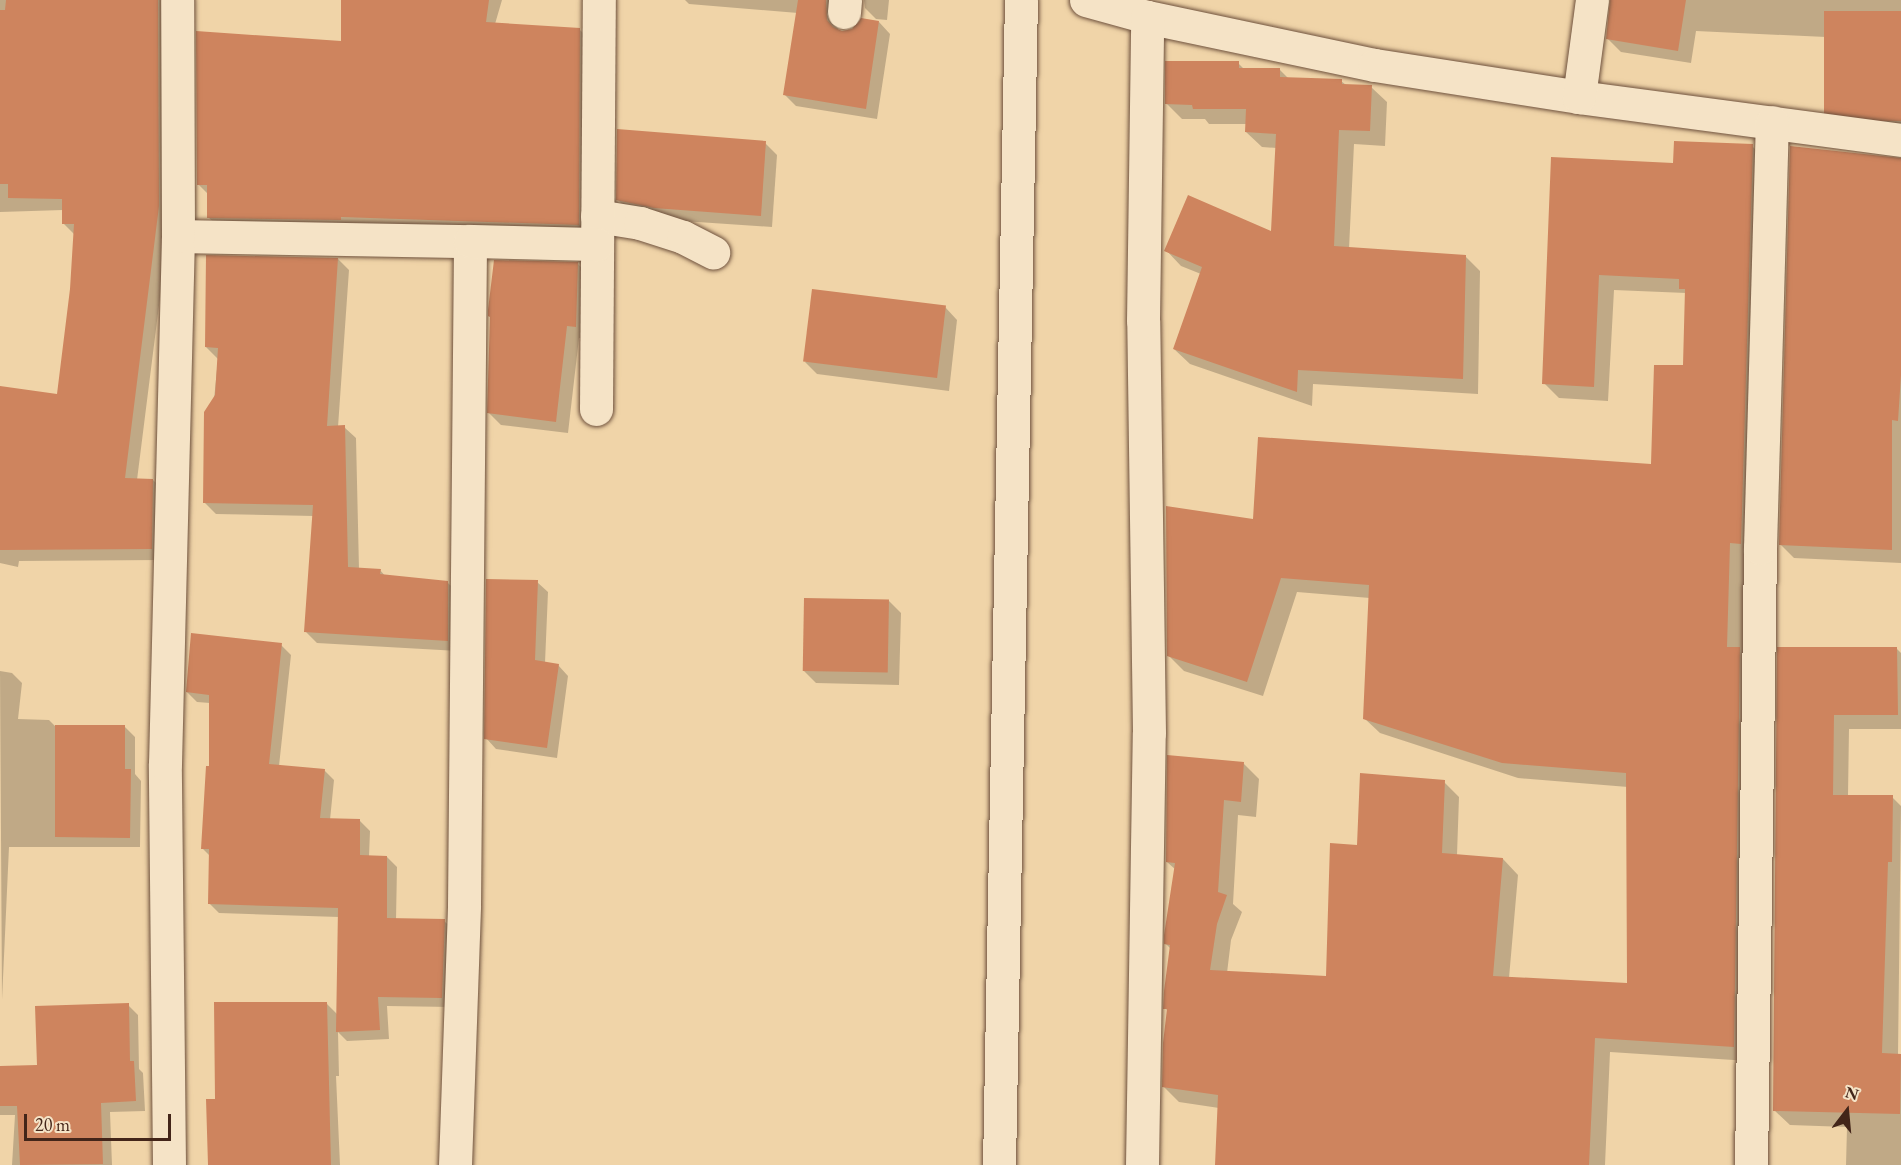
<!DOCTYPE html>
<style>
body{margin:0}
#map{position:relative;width:1901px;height:1165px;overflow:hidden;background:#f0d4a8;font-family:"EB Garamond",serif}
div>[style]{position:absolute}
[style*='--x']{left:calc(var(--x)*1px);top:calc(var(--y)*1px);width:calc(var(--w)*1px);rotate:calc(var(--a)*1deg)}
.shadow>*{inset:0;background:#0003}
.building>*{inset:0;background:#ce845e;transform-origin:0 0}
.roads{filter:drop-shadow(0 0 2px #6e513d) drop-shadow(0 0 2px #6e513d)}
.minor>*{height:33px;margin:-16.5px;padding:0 16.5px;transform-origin:16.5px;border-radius:16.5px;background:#f5e3c6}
span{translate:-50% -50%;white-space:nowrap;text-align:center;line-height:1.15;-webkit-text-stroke:5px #f5e3c6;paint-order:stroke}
.north{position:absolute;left:1817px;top:1081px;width:60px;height:60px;-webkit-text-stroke:4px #f5e3c6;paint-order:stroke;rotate:16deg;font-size:16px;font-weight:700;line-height:24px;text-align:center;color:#432519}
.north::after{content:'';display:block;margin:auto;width:21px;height:27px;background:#432519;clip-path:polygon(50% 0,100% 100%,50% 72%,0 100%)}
.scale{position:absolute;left:24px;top:1114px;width:147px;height:27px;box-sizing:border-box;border:3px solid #432519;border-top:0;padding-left:8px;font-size:18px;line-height:21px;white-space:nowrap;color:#432519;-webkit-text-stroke:4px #f5e3c6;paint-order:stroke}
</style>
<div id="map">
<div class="shadow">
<i style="clip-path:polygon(0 0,175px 0,170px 218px,137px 480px,153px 480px,164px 491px,162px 560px,19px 561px,18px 567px,0 563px,0 387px,58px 395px,72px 289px,75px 235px,63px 223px,63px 210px,0 212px)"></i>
<i style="clip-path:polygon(343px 0,502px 0,495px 24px,579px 29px,591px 41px,589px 235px,220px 228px,208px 217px,209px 195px,198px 184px,343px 42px)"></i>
<i style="clip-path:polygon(685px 0,842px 0,837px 10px,838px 31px,843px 32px,879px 22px,890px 34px,877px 119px,796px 106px,785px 95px,798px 13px,689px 4px)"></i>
<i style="clip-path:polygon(864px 0,889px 0,887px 20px,876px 19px,865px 8px)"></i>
<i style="clip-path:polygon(1612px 0,1901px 0,1901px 132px,1839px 124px,1826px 110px,1826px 37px,1696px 31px,1691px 63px,1621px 52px,1607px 38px)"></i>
<i style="clip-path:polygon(1238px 63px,1245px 70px,1280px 70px,1289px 79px,1341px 81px,1346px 85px,1371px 87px,1387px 102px,1385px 146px,1354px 144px,1349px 249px,1465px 256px,1480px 271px,1478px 394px,1313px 384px,1312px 406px,1190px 364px,1174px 349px,1201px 274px,1181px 266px,1166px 250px,1272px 234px,1277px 148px,1262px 147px,1246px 132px,1247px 124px,1209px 124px,1205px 119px,1182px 119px,1166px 103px)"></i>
<i style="clip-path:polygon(765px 143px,777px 155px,772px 227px,668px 220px,630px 212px,618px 200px)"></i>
<i style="clip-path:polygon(1752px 146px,1767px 161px,1749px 1061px,1610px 1052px,1605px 1165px,1216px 1165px,1219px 1108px,1179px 1102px,1164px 1087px,1169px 1012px,1165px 1008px,1171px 949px,1166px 944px,1176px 870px,1167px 862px,1243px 763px,1259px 779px,1256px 817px,1238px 815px,1233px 904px,1242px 912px,1231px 940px,1227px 973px,1328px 977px,1358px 847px,1444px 782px,1459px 797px,1457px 855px,1503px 859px,1518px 875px,1509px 978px,1629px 984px,1628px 787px,1518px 778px,1380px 733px,1364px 718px,1370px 598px,1297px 592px,1263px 696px,1184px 671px,1168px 655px,1255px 521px,1653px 466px,1685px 366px,1686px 293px,1614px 290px,1608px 401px,1559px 398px,1544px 383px,1552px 158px,1675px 164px)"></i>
<i style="clip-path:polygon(1901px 160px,1901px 563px,1794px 558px,1780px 544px)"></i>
<i style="clip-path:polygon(338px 259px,349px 270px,338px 427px,344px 427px,356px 438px,359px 569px,380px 570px,386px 577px,447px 582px,459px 594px,458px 651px,317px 643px,306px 632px,314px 516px,216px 514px,204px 502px,218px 359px,206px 347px)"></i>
<i style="clip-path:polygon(578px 264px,590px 276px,587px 339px,579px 338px,568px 433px,501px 425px,489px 413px)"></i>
<i style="clip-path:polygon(945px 307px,957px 320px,949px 391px,817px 374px,805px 362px)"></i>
<i style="clip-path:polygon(537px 582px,548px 592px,545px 663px,558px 665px,568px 676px,557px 758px,496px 749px,486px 738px)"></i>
<i style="clip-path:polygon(889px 601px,901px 613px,899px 685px,816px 683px,804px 671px)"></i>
<i style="clip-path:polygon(281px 645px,291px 655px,279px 766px,324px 770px,334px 780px,330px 820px,360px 821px,370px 831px,369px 857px,387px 857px,397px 867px,396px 920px,444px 921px,454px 930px,451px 1007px,387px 1006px,389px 1039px,347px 1041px,338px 1032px,339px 1076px,336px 1076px,340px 1165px,210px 1165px,217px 1100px,327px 1004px,338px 1015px,339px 917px,219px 913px,209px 903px,210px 856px,202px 848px,211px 767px,210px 703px,197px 702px,187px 692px)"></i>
<i style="clip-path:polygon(1779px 649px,1897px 649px,1901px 653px,1901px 729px,1849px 729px,1848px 796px,1892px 797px,1901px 806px,1898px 1055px,1901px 1056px,1901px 1165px,1846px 1165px,1847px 1127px,1790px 1125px,1774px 1110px)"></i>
<i style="clip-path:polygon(0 671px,12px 673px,22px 683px,18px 719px,49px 720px,56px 727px,124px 726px,135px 737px,135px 774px,141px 781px,140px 847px,9px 847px,2px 1000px)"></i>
<i style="clip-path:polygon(128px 1005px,138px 1015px,139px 1069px,143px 1073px,145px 1111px,110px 1112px,112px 1165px,12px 1165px,15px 1115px,0 1115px,0 1068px,39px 1066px)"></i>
</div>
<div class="building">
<i style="clip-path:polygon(6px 0,158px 0,159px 206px,125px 478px,153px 479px,152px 549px,0 550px,0 386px,57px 394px,70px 289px,74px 224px,62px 224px,62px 199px,8px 198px,8px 184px,0 184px,0 10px,5px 10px)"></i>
<i style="clip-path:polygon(341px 0,489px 0,486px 22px,580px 28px,579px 225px,341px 217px,341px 220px,207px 218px,207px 185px,197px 185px,196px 31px,341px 41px)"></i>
<i style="clip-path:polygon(798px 0,826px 0,827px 20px,833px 27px,842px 31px,852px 29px,861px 18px,879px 21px,866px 109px,783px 95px)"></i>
<i style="clip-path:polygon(1610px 0,1686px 0,1678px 51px,1606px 39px)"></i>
<i style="left:1901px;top:11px;width:110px;height:77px;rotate:90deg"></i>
<i style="clip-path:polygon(1165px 61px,1239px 61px,1239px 68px,1280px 68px,1280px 77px,1342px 79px,1342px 84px,1372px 85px,1370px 131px,1339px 130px,1334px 246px,1466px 255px,1463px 379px,1298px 370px,1297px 392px,1173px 349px,1202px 267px,1164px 251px,1188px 195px,1271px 231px,1276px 134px,1245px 132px,1246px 109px,1193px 109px,1192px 105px,1165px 104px)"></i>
<i style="clip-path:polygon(617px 129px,766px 141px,761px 216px,654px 208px,616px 200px)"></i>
<i style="clip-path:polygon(1674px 141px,1753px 144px,1741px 544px,1730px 543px,1727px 647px,1740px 647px,1734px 1047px,1595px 1038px,1589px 1165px,1215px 1165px,1218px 1095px,1162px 1087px,1163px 1043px,1167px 1009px,1163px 1009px,1164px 991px,1170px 945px,1164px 944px,1164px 935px,1175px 863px,1166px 862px,1167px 755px,1244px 762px,1241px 802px,1224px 800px,1218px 892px,1227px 895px,1217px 924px,1210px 970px,1326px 976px,1330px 843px,1357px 845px,1360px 773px,1445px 780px,1442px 853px,1503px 858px,1493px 976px,1627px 983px,1626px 773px,1502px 763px,1363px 719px,1369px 585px,1281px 578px,1247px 682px,1167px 656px,1166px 506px,1253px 519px,1258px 437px,1651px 464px,1654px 365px,1683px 365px,1685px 289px,1679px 289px,1679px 279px,1599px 275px,1594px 387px,1542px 384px,1551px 157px,1673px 163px)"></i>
<i style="clip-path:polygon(1790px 146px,1901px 158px,1901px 375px,1898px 421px,1892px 420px,1892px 550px,1779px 545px)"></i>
<i style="clip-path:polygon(206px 255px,338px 258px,327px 426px,345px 425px,348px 567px,381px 569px,380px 574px,448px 581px,448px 641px,304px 632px,313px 505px,203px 503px,204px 412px,215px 395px,218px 348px,205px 347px)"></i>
<i style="clip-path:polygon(494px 260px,578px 262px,576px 327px,567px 326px,556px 422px,487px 413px,490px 317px,488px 316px,488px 310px)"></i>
<i style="left:812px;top:289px;width:135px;height:73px;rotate:7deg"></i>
<i style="clip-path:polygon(486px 579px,538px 580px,535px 660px,559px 664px,547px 748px,484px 739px)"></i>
<i style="left:804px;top:598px;width:85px;height:73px;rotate:1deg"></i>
<i style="clip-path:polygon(191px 633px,282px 643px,269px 764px,325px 769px,320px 818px,360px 819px,360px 855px,387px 856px,387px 918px,445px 919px,442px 998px,378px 997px,380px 1030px,336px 1032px,338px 908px,208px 904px,209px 849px,201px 849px,206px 766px,209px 766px,209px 695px,186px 692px)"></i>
<i style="clip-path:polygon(1777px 647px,1897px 647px,1898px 715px,1834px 715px,1833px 795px,1893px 795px,1892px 862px,1888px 862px,1882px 1053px,1901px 1054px,1900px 1114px,1773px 1111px)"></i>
<i style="clip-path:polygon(55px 725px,125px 725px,125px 769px,131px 769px,130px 838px,55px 837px)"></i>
<i style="clip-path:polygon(214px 1002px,327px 1002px,331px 1165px,208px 1165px,206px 1099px,215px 1099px)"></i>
<i style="clip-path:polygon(129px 1003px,130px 1061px,134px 1061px,136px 1101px,101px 1103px,103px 1164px,20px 1165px,17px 1106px,0 1106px,0 1066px,37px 1065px,35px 1006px)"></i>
</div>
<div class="roads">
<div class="minor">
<i style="--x:1086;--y:0;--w:63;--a:15.6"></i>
<i style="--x:1147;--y:17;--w:233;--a:11.9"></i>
<i style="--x:1375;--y:65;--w:206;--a:8.9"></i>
<i style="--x:1579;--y:97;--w:325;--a:7.6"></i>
<i style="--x:844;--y:12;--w:12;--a:-85"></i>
<i style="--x:1579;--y:97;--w:98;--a:-82.4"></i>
<i style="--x:597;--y:216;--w:44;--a:9.2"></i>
<i style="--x:640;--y:223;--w:45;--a:18"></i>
<i style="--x:683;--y:237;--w:34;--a:27"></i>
<i style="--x:178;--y:236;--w:292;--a:1"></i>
<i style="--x:596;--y:409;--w:409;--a:-89.6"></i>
<i style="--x:169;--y:1165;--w:401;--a:-90.6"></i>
<i style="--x:165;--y:764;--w:528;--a:-88.59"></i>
<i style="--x:178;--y:236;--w:236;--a:-90.2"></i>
<i style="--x:455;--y:1165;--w:260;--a:-88"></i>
<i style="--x:464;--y:905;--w:664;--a:-89.48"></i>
<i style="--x:470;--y:241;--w:127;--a:1.4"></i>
<i style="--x:999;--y:1165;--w:1165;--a:-88.92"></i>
<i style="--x:1142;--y:1165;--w:432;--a:-89.1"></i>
<i style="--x:1149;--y:733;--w:412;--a:-90.8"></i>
<i style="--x:1143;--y:321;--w:304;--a:-89.2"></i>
<i style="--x:1751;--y:1165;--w:617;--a:-89.16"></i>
<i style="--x:1760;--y:548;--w:426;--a:-88.4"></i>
</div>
</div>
<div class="north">N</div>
<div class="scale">20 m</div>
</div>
